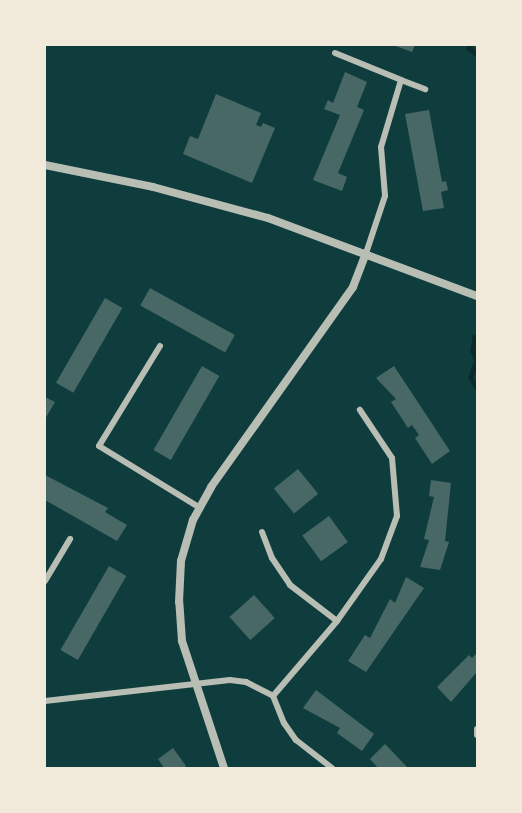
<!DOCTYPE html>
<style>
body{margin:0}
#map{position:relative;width:522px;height:813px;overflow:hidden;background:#0f3d3e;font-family:Karla,sans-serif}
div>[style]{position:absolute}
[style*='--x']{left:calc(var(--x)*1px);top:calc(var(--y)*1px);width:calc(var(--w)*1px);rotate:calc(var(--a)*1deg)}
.stream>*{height:4.5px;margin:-2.25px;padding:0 2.25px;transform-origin:2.25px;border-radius:2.25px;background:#0a2a2b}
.building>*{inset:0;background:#486865;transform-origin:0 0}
.minor>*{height:6px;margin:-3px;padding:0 3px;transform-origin:3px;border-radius:3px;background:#b8beb3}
.tertiary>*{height:8px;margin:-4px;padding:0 4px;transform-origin:4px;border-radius:4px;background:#b8beb3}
span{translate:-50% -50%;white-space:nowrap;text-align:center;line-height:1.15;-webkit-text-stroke:4.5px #f1e9da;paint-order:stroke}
.frame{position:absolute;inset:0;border:46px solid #f1e9da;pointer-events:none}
</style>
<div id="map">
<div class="stream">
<i style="--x:471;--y:45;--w:4;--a:124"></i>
<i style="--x:469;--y:48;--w:10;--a:37"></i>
<i style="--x:475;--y:337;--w:14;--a:98"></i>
<i style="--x:473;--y:351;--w:10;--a:66"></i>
<i style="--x:477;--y:361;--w:17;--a:111"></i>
<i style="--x:471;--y:377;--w:13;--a:61"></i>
</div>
<div class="building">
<i style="clip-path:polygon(393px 45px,415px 45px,412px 52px)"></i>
<i style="clip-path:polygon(345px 72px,367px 82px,357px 107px,364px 110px,338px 173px,347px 177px,342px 191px,313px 180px,340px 115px,324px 109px,328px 100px,333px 103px)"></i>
<i style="clip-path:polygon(216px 94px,261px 113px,256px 125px,261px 127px,263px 123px,275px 128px,252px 183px,183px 154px,190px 136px,198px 139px)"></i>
<i style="clip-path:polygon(429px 110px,442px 182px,446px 181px,448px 190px,441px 192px,444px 208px,423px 211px,405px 114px)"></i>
<i style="left:150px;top:288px;width:97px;height:20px;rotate:29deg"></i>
<i style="left:105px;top:298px;width:20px;height:98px;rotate:30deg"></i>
<i style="left:202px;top:366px;width:20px;height:97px;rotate:30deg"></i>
<i style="clip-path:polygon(394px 366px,450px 451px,432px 464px,415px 438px,419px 435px,412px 425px,408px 428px,391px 402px,396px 399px,376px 378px)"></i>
<i style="clip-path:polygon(45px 397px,55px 402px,45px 419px)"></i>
<i style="left:298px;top:469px;width:32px;height:31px;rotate:51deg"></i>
<i style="clip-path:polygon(45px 475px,108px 508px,105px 512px,127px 525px,117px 541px,45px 500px)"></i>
<i style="clip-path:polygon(431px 480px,451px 483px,445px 541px,449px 542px,440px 570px,420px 567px,429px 540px,424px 539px,434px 497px,429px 496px)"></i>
<i style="left:329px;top:516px;width:32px;height:33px;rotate:54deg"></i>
<i style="left:109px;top:566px;width:20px;height:97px;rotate:30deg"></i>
<i style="clip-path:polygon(406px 577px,424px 588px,366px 672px,348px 661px,365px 635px,370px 638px,390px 599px,395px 603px)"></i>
<i style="left:254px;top:595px;width:31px;height:33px;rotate:48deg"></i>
<i style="clip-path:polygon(477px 653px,477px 672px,451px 702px,437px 687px,469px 655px,472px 658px)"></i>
<i style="clip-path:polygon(316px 690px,374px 734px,362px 751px,337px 733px,340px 728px,303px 708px)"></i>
<i style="clip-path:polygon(385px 744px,408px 768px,378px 768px,370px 759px)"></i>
<i style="clip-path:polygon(173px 748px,186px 766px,183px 768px,164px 768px,158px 759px)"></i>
</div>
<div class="minor">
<i style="--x:335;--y:53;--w:71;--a:22.2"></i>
<i style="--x:401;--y:80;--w:70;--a:106.6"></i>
<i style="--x:381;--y:147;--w:49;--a:85.3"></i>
<i style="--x:385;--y:196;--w:60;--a:108.4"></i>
<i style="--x:401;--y:80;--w:26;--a:21"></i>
<i style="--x:160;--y:346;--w:117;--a:121.4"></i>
<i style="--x:99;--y:446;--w:119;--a:31.5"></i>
<i style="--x:262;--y:532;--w:28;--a:69"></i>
<i style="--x:272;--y:558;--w:32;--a:56"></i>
<i style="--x:290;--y:585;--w:59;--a:37.5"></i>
<i style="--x:45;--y:581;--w:49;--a:-59.2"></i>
<i style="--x:273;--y:696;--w:99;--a:-49.5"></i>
<i style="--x:337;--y:621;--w:76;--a:-54.6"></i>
<i style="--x:381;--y:559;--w:46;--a:-69.6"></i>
<i style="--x:397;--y:516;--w:58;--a:-94.9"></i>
<i style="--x:392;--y:458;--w:58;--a:-123.7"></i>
<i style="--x:45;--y:701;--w:186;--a:-6.5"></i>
<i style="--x:230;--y:680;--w:16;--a:7"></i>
<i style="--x:246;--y:682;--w:30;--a:27"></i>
<i style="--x:273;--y:696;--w:29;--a:68"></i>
<i style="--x:284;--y:723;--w:21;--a:55"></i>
<i style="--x:296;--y:740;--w:46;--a:37.9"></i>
<i style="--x:477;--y:729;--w:6;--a:90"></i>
</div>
<div class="tertiary">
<i style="--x:45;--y:165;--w:110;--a:11.5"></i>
<i style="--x:153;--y:187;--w:119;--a:15.1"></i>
<i style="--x:268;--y:218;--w:223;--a:20.5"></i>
<i style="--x:224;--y:768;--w:134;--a:-108.3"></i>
<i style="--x:182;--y:641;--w:39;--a:-94"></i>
<i style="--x:179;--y:602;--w:41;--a:-87.2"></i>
<i style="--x:181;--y:561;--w:43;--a:-73.7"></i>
<i style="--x:193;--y:520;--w:38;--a:-61"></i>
<i style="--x:211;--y:487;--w:245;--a:-54.6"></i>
<i style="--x:353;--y:287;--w:36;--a:-69"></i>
</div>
<div class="frame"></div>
</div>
